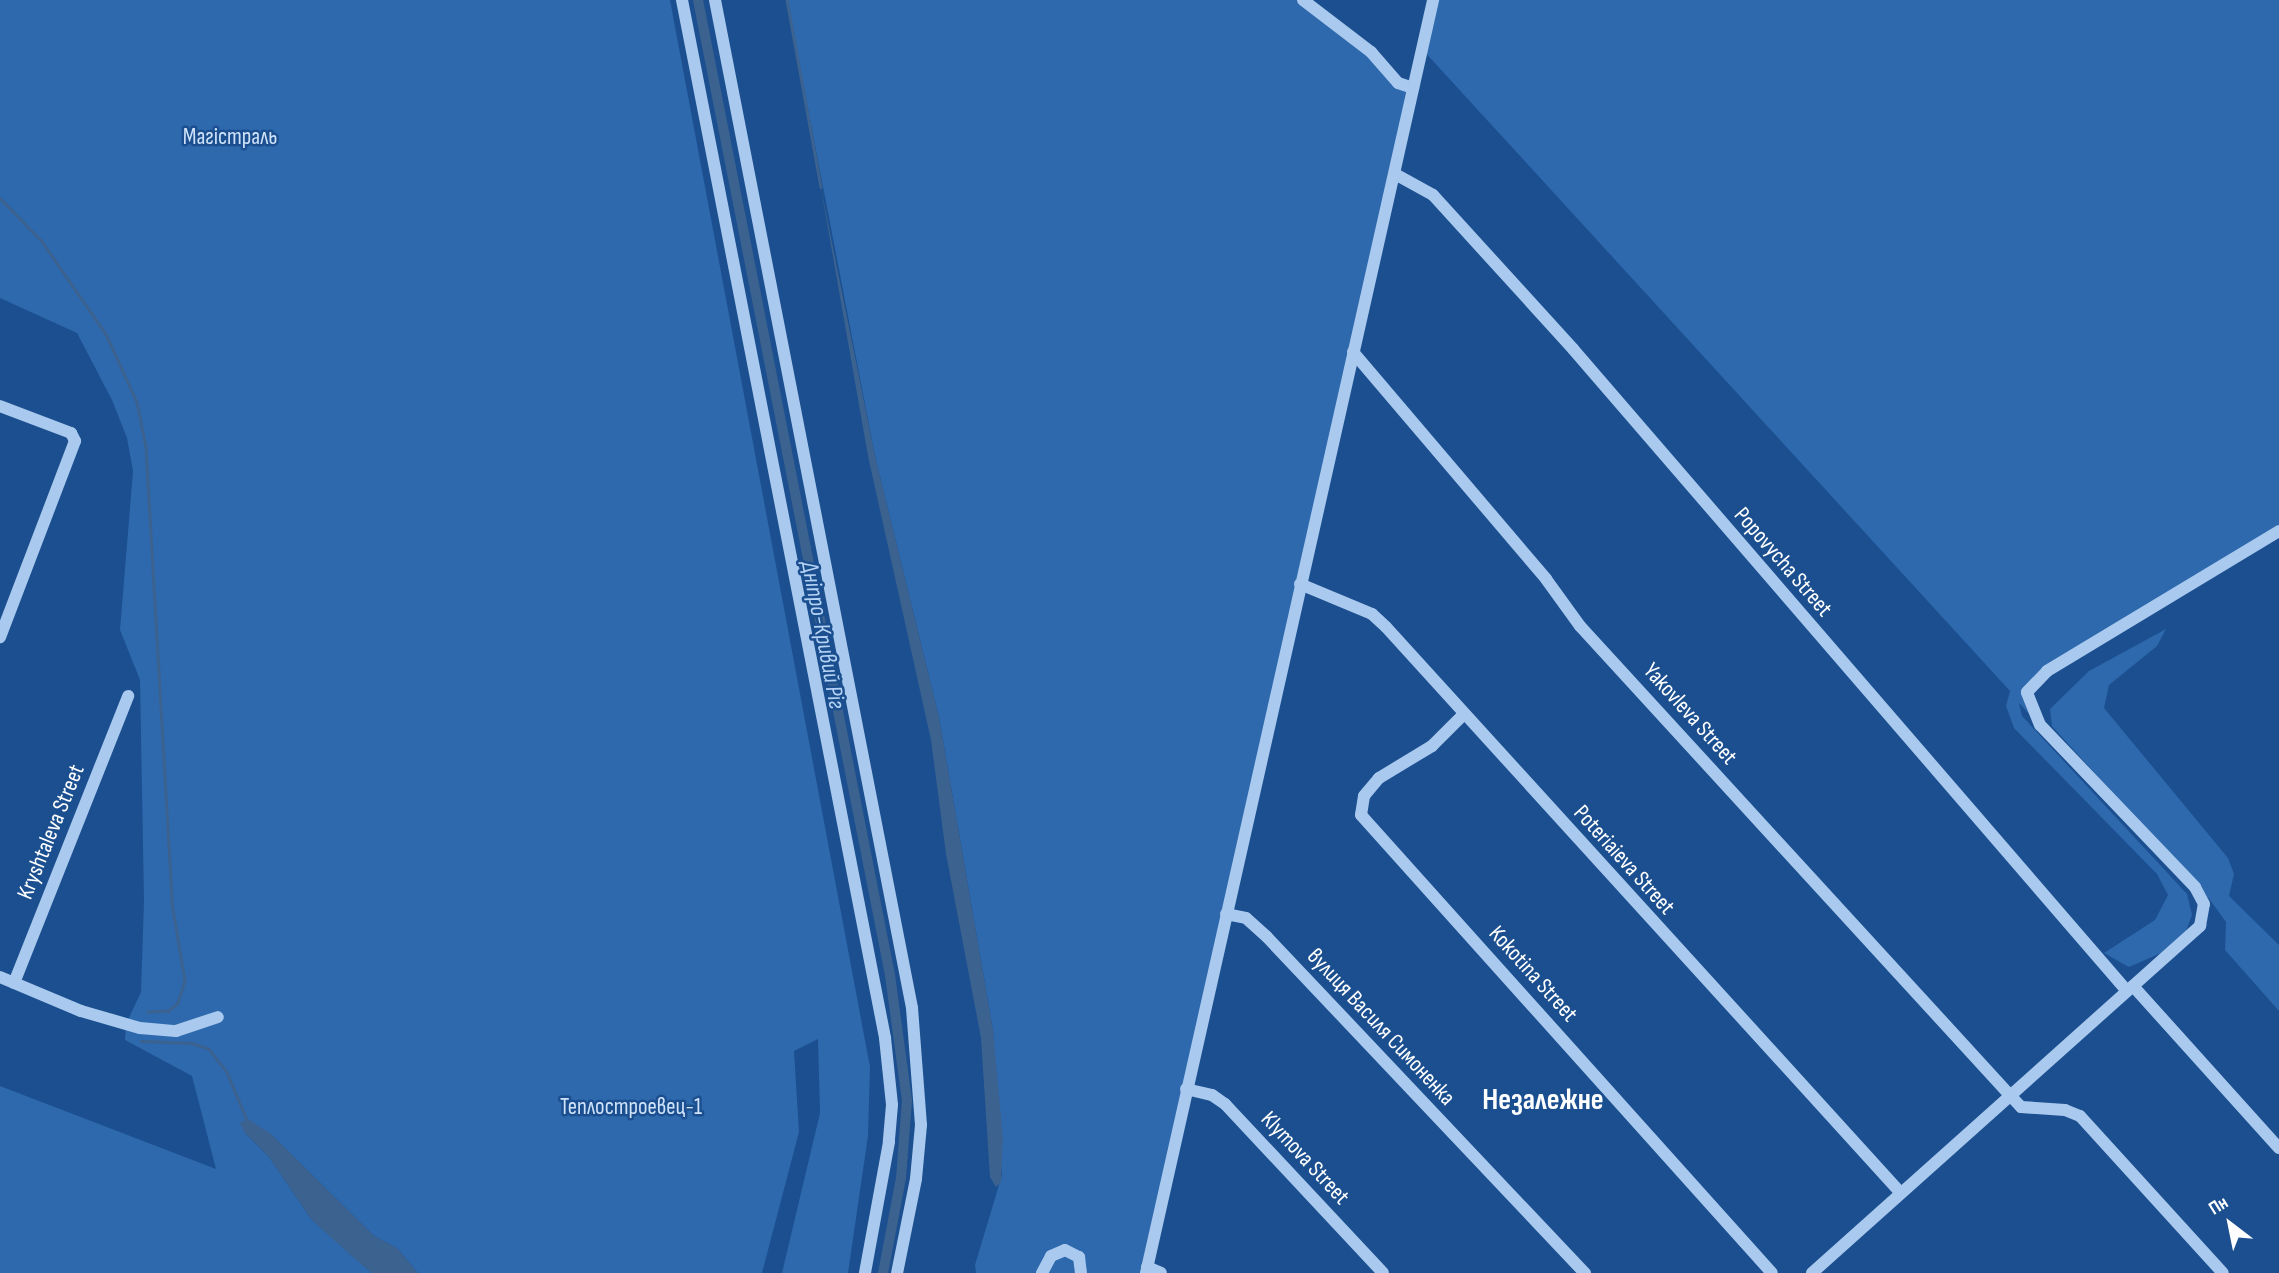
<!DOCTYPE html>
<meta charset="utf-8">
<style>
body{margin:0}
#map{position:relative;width:2279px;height:1273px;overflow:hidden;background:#1b4f8f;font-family:"Sofia Sans Condensed",sans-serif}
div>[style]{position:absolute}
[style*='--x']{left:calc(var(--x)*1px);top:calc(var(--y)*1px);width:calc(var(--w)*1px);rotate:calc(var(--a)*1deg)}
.green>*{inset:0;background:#2e69ad}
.water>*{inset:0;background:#3c6290}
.stream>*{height:2.5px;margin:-1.25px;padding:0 1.25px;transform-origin:1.25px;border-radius:1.25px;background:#3c6290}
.canal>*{height:10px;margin:-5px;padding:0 5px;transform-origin:5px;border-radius:5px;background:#3c6290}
.minor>*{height:12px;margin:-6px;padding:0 6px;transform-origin:6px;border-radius:6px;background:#a9c9ee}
span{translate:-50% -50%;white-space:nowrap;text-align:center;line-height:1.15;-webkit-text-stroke:5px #1b4f8f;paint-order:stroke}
.park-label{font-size:23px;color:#cfe3fa}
.street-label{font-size:23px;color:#fff}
.water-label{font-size:24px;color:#b5d3f5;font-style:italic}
.district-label{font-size:30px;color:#fff;font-weight:700}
.north{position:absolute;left:2195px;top:1189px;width:70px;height:70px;-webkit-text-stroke:5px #1b4f8f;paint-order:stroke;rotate:328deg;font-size:19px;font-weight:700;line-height:28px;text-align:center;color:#fff}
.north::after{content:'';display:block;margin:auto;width:24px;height:32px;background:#fff;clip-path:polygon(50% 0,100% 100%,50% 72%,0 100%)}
</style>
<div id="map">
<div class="green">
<i style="clip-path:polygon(0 0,670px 0,870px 1067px,868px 1136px,848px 1273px,782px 1273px,820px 1113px,818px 1039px,794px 1051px,799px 1132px,762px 1273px,418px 1273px,397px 1248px,374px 1236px,271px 1134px,245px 1133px,269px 1157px,311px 1219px,372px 1273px,0 1273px,0 1086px,216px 1169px,192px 1076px,125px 1040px,126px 1024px,141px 992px,144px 901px,140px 680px,120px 630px,133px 471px,127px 438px,112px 400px,77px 333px,0 298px)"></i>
<i style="clip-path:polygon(787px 0,1303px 0,1413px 88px,1141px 1273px,976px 1273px,975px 1265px,1002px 1175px,993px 1030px,939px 717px,875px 456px)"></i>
<i style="clip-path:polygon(1433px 0,2279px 0,2279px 531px,2032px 685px,2043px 729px,2019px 703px,2022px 716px,2187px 894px,2192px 915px,2186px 931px,2161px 953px,2129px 967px,2104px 953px,2155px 920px,2168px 895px,2157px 874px,2014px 728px,2006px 706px,2010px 691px,1422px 49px)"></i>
<i style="clip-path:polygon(2166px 629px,2157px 646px,2109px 685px,2104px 708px,2228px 858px,2234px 874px,2229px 896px,2279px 945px,2279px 1011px,2225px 950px,2226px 922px,2210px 900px,2052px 726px,2050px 709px,2089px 671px)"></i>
</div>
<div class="water">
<i style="clip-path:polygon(820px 183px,875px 456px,939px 717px,993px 1030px,1003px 1139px,1001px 1182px,996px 1187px,990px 1177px,981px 1038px,946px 854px,931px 740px,868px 456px)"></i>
<i style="clip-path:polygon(248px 1119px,271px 1134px,374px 1236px,397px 1248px,418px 1273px,372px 1273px,347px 1252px,311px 1219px,269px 1157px,245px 1133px,240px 1123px)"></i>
</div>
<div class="stream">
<i style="--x:787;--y:0;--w:190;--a:79.7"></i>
<i style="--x:0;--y:198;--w:59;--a:45.7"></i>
<i style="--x:41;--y:240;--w:114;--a:55.3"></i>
<i style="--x:106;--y:334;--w:75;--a:65.5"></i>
<i style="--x:137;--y:402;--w:46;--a:78.7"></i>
<i style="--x:146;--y:447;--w:463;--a:86.7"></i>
<i style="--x:173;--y:909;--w:73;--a:80.5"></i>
<i style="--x:185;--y:981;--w:23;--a:108"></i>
<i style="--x:178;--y:1003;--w:12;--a:138"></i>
<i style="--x:169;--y:1011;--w:21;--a:177"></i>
<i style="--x:141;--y:1041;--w:51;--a:2.2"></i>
<i style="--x:192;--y:1043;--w:18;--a:19"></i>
<i style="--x:209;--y:1049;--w:29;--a:52"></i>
<i style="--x:227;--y:1072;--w:52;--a:67.4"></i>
</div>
<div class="canal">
<i style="--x:698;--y:0;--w:994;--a:78.86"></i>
<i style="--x:890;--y:975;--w:126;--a:82.3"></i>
<i style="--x:907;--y:1100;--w:78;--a:94.4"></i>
<i style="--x:901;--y:1178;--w:97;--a:100.7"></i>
</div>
<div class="minor">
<i style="--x:682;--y:0;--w:1058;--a:78.93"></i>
<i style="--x:885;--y:1038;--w:67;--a:84"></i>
<i style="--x:892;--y:1105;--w:37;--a:95"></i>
<i style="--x:889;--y:1142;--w:133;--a:100.4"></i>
<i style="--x:715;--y:0;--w:1027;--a:78.94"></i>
<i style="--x:912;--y:1008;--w:117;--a:85.6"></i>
<i style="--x:921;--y:1125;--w:54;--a:95.3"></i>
<i style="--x:916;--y:1179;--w:96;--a:101.4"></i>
<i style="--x:1303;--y:0;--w:86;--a:37.4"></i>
<i style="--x:1371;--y:52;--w:41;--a:48.9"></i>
<i style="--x:1398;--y:83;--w:16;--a:18"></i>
<i style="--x:1395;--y:174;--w:43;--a:28.9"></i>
<i style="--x:1433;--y:195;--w:208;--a:47.7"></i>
<i style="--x:1573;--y:349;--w:848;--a:49.21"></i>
<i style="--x:1353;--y:352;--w:298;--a:49.6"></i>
<i style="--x:1546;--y:579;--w:58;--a:54.1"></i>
<i style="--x:1580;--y:626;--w:633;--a:47.5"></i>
<i style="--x:2008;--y:1093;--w:19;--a:47"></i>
<i style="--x:2021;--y:1107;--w:44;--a:3.9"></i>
<i style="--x:2065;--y:1110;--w:16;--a:22"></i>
<i style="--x:2080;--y:1116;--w:212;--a:47.7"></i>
<i style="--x:0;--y:406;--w:76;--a:20.8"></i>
<i style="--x:71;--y:433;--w:9;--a:63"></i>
<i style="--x:75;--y:441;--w:210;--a:110.9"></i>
<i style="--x:1300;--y:584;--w:78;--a:22.6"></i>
<i style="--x:1372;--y:614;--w:19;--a:43"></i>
<i style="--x:1386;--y:627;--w:764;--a:47.71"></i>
<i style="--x:1463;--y:715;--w:44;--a:135"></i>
<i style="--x:1432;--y:746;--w:62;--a:148.9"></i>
<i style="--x:1379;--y:778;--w:23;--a:130"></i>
<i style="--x:1364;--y:796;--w:19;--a:99"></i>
<i style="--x:1361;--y:815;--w:615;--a:48.1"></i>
<i style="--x:1226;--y:914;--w:20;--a:11"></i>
<i style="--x:1246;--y:918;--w:28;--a:42"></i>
<i style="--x:1267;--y:937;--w:463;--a:46.6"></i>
<i style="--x:0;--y:977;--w:88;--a:22.8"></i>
<i style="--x:81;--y:1011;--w:61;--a:16.1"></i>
<i style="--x:140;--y:1028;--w:36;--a:5"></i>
<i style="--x:176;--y:1031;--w:44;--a:-18.4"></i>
<i style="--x:14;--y:983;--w:309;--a:-68.3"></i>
<i style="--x:2133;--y:986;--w:218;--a:48"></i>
<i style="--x:1186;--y:1089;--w:27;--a:13"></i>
<i style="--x:1212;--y:1095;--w:16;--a:35"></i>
<i style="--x:1225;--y:1104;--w:231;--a:46.9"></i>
<i style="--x:1147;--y:1267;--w:15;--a:23"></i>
<i style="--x:1042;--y:1273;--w:19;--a:-62"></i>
<i style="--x:1051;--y:1256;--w:15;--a:-23"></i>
<i style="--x:1065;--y:1250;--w:16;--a:27"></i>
<i style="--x:1079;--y:1257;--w:16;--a:83"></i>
<i style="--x:1146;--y:1273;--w:1305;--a:-77.29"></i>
<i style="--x:1812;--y:1273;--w:521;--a:-41.81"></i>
<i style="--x:2200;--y:926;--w:22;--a:-80"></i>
<i style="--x:2204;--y:904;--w:19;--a:-118"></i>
<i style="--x:2195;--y:887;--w:224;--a:-133.7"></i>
<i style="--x:2040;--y:725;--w:35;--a:-112"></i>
<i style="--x:2027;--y:692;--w:29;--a:-46"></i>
<i style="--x:2047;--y:671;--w:271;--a:-31.1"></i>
</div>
<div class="park-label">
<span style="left:230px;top:137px">Магістраль</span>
<span style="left:631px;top:1107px">Теплостроевец-1</span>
</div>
<div class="street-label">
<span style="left:1783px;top:562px;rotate:49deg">Popovycha Street</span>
<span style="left:1690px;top:714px;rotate:48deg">Yakovleva Street</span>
<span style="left:51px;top:832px;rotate:-68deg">Kryshtaleva Street</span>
<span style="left:1624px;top:860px;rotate:48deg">Poteriaieva Street</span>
<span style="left:1533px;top:974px;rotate:48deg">Kokotina Street</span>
<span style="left:1381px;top:1027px;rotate:47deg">вулиця Василя Симоненка</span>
<span style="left:1305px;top:1158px;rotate:47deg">Klymova Street</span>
</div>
<div class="water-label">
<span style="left:823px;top:635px;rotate:79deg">Дніпро-Кривий Ріг</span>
</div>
<div class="district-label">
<span style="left:1543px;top:1100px">Незалежне</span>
</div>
<div class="north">Пн</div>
</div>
